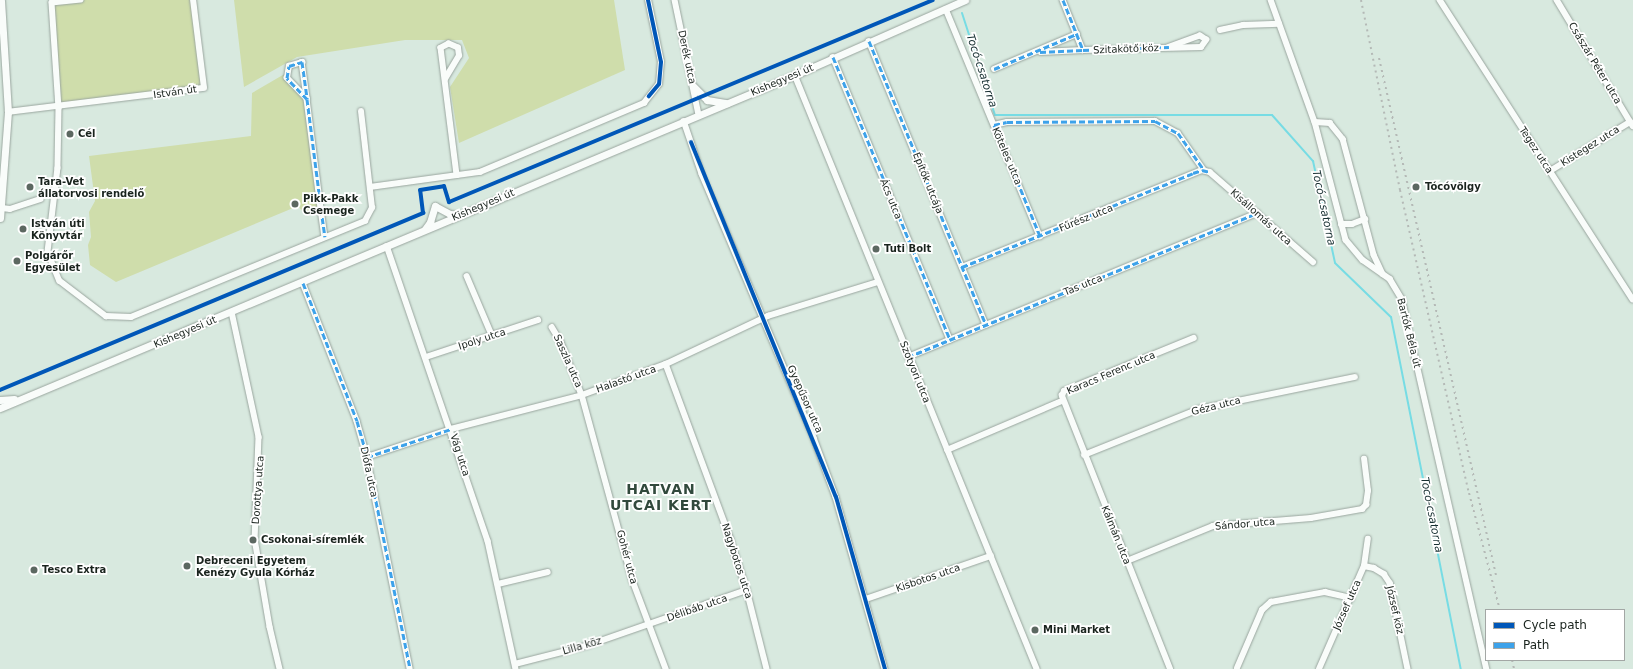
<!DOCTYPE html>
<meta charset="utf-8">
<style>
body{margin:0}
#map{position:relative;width:1633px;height:669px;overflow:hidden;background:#d8e9df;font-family:"DejaVu Sans",sans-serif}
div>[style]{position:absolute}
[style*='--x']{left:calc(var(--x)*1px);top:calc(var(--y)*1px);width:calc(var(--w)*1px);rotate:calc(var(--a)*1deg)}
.green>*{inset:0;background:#cfddab}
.stream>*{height:2px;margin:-1px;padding:0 1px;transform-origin:1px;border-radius:1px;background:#77dce4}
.roads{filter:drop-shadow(0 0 1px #99a59e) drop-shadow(0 0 1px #99a59e)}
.minor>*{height:5.5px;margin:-2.75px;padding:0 2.75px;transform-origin:2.75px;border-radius:2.75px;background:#f9fcfa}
.tertiary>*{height:7px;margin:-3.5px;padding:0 3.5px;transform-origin:3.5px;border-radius:3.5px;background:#f9fcfa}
.rail>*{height:2px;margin-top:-1px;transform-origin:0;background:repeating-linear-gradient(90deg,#b4b9b6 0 2px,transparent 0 6px)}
.quiet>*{height:3px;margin-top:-1.5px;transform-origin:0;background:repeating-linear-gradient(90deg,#3da2ea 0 6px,transparent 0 9px)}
.cycleway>*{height:4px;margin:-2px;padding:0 2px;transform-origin:2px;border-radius:2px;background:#0057b8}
.dots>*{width:11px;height:11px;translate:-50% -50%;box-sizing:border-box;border:2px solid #fff;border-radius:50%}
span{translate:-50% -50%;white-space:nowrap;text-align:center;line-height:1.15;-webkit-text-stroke:3.5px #fff;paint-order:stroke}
.street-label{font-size:10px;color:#19231d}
.poi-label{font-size:10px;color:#19231d;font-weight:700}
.left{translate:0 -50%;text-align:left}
.water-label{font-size:11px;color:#183032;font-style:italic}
.district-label{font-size:14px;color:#31493c;font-weight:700;letter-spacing:1px}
.legend{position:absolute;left:1485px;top:609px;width:140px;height:52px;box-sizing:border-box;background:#fff;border:1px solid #a3a7a5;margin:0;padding:5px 7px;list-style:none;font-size:12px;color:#19231d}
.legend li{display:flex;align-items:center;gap:8px;height:20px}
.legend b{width:20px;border:1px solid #a3a7a5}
</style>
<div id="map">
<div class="green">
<i style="clip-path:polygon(81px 0,194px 0,204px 88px,59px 108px,52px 3px)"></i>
<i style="clip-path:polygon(234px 0,614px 0,625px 70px,459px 143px,450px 87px,469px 58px,462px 40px,405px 40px,297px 57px,244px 87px)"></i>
<i style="clip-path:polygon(288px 72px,287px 78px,307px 99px,321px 209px,303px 212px,298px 206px,116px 282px,90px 265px,88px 245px,91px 237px,89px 212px,95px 201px,89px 156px,251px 136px,252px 93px)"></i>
</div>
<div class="stream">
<i style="--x:962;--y:13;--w:107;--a:72.1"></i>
<i style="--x:995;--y:115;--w:277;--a:0"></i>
<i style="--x:1272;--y:115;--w:62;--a:48.3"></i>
<i style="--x:1313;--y:161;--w:104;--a:77.8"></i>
<i style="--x:1335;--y:263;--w:78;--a:44"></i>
<i style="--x:1391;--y:317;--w:359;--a:78.8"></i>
</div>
<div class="roads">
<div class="minor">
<i style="--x:81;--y:0;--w:29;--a:174"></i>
<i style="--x:52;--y:3;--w:105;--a:86.2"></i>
<i style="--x:59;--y:108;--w:60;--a:91"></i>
<i style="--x:58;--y:168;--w:85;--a:96.8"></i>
<i style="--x:48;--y:252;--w:31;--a:68"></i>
<i style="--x:60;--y:281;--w:58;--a:37.3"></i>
<i style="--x:106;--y:316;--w:25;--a:2"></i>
<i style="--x:131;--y:317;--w:253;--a:-22.3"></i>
<i style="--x:365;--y:221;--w:15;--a:-62"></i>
<i style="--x:372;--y:208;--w:97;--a:-96.5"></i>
<i style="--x:675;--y:0;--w:117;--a:78.2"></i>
<i style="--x:1063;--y:0;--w:54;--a:68.2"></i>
<i style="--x:1083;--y:50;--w:118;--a:-1.5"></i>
<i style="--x:1201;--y:47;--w:9;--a:-54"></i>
<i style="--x:1206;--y:40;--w:7;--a:-146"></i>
<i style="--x:1200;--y:36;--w:33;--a:160"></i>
<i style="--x:1271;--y:0;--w:130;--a:70.2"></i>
<i style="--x:1315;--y:122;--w:122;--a:75.3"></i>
<i style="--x:1346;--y:240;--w:26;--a:50"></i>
<i style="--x:1363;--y:260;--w:33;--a:35"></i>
<i style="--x:1390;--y:279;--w:23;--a:59"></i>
<i style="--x:1402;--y:299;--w:380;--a:77.1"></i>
<i style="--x:1440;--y:0;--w:356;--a:57.2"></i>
<i style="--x:1557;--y:0;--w:147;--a:58.9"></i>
<i style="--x:946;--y:9;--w:246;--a:67.5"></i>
<i style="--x:1220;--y:30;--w:24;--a:-12"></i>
<i style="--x:1243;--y:25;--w:36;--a:-2"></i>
<i style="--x:869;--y:41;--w:307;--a:67.6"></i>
<i style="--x:1041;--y:52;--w:42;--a:-2.7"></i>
<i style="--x:833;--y:57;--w:306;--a:67.5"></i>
<i style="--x:994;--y:69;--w:90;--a:-22.9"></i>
<i style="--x:795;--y:75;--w:641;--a:67.83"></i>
<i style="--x:445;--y:79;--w:27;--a:-59"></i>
<i style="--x:459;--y:56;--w:8;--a:-97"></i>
<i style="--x:458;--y:48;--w:10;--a:-156"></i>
<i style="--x:449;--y:44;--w:9;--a:153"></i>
<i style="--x:441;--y:48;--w:128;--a:82.8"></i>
<i style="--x:307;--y:99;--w:29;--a:-134"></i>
<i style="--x:287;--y:78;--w:12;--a:-81"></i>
<i style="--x:289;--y:66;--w:14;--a:-17"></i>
<i style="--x:302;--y:62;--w:37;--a:82"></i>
<i style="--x:307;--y:99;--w:111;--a:82.7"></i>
<i style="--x:321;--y:209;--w:28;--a:82"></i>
<i style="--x:8;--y:112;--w:197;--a:-7"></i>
<i style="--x:204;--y:88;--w:89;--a:-97.1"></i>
<i style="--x:684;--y:121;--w:56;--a:71.2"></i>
<i style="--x:702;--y:174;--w:287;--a:67"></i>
<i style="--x:814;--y:438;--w:63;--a:69.6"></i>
<i style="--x:836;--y:497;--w:179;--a:74.1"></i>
<i style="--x:1315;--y:122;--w:15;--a:4"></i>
<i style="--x:1330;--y:123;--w:21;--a:51"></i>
<i style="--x:1343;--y:139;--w:120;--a:75"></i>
<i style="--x:1374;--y:255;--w:21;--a:65"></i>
<i style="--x:994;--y:125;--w:13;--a:-13"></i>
<i style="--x:1007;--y:122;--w:148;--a:-0.4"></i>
<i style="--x:1155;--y:121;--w:26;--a:28"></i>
<i style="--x:1178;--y:133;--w:45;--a:54.9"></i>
<i style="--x:1550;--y:171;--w:94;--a:-31.5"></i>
<i style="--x:370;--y:187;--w:111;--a:-7.8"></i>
<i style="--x:480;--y:172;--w:178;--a:-22.8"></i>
<i style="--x:644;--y:103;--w:24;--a:-52"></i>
<i style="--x:659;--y:84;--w:22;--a:-85"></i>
<i style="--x:661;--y:62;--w:63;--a:-101.8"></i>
<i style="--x:2;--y:208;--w:8;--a:7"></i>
<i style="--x:10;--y:209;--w:32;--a:-18"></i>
<i style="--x:1341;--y:224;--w:11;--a:0"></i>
<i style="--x:1352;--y:224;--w:14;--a:-21"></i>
<i style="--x:387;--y:246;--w:312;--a:71.1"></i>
<i style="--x:488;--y:541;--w:131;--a:77.7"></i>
<i style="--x:962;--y:267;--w:259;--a:-22"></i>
<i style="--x:1202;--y:170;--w:8;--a:14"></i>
<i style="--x:1210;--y:172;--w:137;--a:41.1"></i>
<i style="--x:467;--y:276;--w:64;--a:67"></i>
<i style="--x:303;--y:283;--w:148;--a:68.6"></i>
<i style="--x:357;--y:421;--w:37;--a:74"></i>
<i style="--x:367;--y:457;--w:216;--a:78.5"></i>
<i style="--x:232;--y:312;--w:128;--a:77.8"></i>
<i style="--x:259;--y:437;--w:102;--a:92.2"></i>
<i style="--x:255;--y:539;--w:89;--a:80.3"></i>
<i style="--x:270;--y:627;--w:43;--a:76.6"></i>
<i style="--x:552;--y:327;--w:17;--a:59"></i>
<i style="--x:561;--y:342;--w:57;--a:68.4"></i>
<i style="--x:582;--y:395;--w:193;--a:74.7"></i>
<i style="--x:633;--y:581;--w:94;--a:69.4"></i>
<i style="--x:426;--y:357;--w:118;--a:-18.3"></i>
<i style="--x:908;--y:357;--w:378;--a:-22.4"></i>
<i style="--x:666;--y:364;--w:188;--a:69.7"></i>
<i style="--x:731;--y:540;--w:52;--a:72.3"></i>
<i style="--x:747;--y:590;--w:81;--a:75.8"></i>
<i style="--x:947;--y:450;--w:125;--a:-23.1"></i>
<i style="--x:1084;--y:455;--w:124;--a:-21.8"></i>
<i style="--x:1199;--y:409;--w:159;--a:-11.6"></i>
<i style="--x:367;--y:457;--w:89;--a:-18.4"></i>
<i style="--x:451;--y:429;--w:135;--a:-14.5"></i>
<i style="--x:582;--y:395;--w:90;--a:-20.3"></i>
<i style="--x:666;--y:364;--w:113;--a:-25.2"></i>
<i style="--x:768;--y:316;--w:115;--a:-17.2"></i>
<i style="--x:1127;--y:561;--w:93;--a:-22.1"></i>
<i style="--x:1213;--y:526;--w:98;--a:-4.7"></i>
<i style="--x:1311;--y:518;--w:52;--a:-10"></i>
<i style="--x:1362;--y:509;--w:6;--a:-45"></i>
<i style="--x:1366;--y:505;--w:14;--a:-82"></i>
<i style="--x:1368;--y:491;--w:32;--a:-97"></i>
<i style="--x:1364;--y:566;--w:10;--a:11"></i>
<i style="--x:1374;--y:568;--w:12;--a:31"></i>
<i style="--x:1384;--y:574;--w:11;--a:56"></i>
<i style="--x:1390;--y:583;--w:88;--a:78.2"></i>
<i style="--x:498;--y:584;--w:51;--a:-13.5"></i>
<i style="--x:866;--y:599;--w:132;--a:-19"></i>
<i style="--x:515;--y:664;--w:73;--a:-14.2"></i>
<i style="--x:586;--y:646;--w:170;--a:-19.2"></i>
<i style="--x:1237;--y:668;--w:63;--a:-66.7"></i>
<i style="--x:1262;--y:610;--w:12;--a:-42"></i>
<i style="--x:1271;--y:602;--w:55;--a:-10.5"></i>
<i style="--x:1325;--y:592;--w:27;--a:13"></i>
<i style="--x:1170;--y:669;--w:294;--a:-111.6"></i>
<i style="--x:1062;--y:396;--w:5;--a:-68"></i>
<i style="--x:1064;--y:391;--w:140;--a:-22.2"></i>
<i style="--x:1319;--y:669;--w:112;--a:-66.4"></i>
<i style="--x:1364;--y:566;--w:27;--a:-82"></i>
</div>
<div class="tertiary">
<i style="--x:693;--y:86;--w:20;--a:45"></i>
<i style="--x:707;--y:100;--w:20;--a:9"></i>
<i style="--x:0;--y:218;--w:106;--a:-85.7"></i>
<i style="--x:8;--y:112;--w:112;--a:-93.6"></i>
<i style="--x:425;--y:229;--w:9;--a:-54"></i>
<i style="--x:430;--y:222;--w:17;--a:-73"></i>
<i style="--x:435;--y:206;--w:17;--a:28"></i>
<i style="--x:450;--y:214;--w:8;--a:7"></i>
<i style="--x:0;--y:400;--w:14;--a:-4"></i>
<i style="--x:0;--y:408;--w:862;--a:-22.73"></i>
<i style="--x:795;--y:75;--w:186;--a:-23.8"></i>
</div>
</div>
<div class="rail">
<i style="--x:1361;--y:0;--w:194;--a:78.4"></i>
<i style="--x:1400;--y:190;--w:311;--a:77.2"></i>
<i style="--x:1469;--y:493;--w:121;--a:75.2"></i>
<i style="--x:1379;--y:58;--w:530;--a:77.25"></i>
<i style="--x:1512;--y:660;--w:9;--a:77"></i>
</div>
<div class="quiet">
<i style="--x:1063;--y:0;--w:54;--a:68.2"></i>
<i style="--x:1083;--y:50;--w:86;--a:-2"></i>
<i style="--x:869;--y:41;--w:307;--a:67.6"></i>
<i style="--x:1040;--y:52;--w:43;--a:-2.7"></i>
<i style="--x:833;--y:57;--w:306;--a:67.5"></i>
<i style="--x:994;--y:69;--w:90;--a:-22.9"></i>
<i style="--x:307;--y:99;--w:29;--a:-134"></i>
<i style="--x:287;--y:78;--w:12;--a:-81"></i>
<i style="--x:289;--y:66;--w:14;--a:-17"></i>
<i style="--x:302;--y:62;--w:37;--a:82"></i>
<i style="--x:307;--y:99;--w:111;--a:82.7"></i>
<i style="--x:321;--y:209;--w:28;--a:82"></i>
<i style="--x:1040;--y:236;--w:120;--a:-112.5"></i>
<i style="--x:994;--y:125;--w:13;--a:-13"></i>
<i style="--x:1007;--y:122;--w:148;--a:-0.4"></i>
<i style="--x:1155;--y:121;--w:26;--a:28"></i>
<i style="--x:1178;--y:133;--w:45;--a:54.9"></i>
<i style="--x:962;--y:267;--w:249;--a:-22.1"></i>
<i style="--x:1193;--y:173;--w:9;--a:-18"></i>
<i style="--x:1202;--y:170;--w:8;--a:14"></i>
<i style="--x:303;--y:283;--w:148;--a:68.6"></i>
<i style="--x:357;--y:421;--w:37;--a:74"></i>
<i style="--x:367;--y:457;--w:216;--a:78.5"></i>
<i style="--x:908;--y:357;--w:378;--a:-22.4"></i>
<i style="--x:367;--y:457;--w:89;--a:-18.4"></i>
</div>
<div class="cycleway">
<i style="--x:648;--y:0;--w:63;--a:78.2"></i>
<i style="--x:661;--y:62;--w:22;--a:95"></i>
<i style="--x:659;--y:84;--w:16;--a:130"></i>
<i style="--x:691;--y:142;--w:383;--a:67.8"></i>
<i style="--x:836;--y:497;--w:179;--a:74.1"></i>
<i style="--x:0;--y:390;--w:459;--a:-22.7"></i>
<i style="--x:423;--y:213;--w:23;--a:-97"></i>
<i style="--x:420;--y:190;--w:24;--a:-9"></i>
<i style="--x:444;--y:186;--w:17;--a:73"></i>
<i style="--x:449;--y:202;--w:524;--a:-22.65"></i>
</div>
<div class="dots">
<i style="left:70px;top:134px;background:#5c6861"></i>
<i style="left:30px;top:187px;background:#5c6861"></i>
<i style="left:1416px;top:187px;background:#5c6861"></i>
<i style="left:295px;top:204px;background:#5c6861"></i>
<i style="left:23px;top:229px;background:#5c6861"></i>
<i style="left:876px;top:249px;background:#5c6861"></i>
<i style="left:17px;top:261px;background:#5c6861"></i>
<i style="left:253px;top:540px;background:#5c6861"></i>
<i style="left:187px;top:566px;background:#5c6861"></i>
<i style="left:34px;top:570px;background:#5c6861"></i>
<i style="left:1035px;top:630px;background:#5c6861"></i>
</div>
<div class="street-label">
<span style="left:1126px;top:49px;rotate:-2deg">Szitakötő köz</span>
<span style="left:687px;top:57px;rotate:78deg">Derék utca</span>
<span style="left:1595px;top:63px;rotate:59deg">Császár Péter utca</span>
<span style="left:782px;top:80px;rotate:-23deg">Kishegyesi út</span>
<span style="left:175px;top:92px;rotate:-8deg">István út</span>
<span style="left:1590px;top:146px;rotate:-32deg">Kistegez utca</span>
<span style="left:1536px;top:150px;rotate:57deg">Tegez utca</span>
<span style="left:1007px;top:156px;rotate:67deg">Köteles utca</span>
<span style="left:928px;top:183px;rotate:68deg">Építők utcája</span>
<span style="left:891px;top:199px;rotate:68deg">Ács utca</span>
<span style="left:483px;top:205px;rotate:-23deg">Kishegyesi út</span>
<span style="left:1261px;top:217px;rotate:42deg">Kisállomás utca</span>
<span style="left:1086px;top:218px;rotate:-22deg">Fűrész utca</span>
<span style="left:1083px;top:285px;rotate:-22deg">Tas utca</span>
<span style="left:185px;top:332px;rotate:-23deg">Kishegyesi út</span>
<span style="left:1409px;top:333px;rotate:76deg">Bartók Béla út</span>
<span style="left:482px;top:339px;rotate:-18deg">Ipoly utca</span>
<span style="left:568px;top:361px;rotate:66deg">Saszla utca</span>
<span style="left:915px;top:372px;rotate:68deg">Szotyori utca</span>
<span style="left:1111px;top:373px;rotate:-23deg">Karacs Ferenc utca</span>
<span style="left:626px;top:379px;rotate:-20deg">Halastó utca</span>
<span style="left:805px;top:399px;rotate:66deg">Gyepűsor utca</span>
<span style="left:1216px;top:406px;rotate:-14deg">Géza utca</span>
<span style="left:460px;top:455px;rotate:72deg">Vág utca</span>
<span style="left:369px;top:472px;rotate:78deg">Diófa utca</span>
<span style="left:258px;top:490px;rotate:-86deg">Dorottya utca</span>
<span style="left:1245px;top:524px;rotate:-5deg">Sándor utca</span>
<span style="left:1116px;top:535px;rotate:68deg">Kálmán utca</span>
<span style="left:627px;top:557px;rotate:75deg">Gohér utca</span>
<span style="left:737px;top:561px;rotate:72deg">Nagybotos utca</span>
<span style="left:928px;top:578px;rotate:-19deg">Kisbotos utca</span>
<span style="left:1347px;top:605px;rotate:-66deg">József utca</span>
<span style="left:697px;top:608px;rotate:-19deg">Délibáb utca</span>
<span style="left:1395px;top:610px;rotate:77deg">József köz</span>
<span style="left:582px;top:646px;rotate:-16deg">Lilla köz</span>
</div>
<div class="poi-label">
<span class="left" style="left:78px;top:134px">Cél</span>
<span class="left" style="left:38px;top:187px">Tara-Vet<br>állatorvosi rendelő</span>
<span class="left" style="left:1425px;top:187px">Tócóvölgy</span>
<span class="left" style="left:303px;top:204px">Pikk-Pakk<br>Csemege</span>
<span class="left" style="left:31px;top:229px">István úti<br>Könyvtár</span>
<span class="left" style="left:884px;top:249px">Tuti Bolt</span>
<span class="left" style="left:25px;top:261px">Polgárőr<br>Egyesület</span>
<span class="left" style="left:261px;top:540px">Csokonai-síremlék</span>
<span class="left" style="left:196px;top:566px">Debreceni Egyetem<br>Kenézy Gyula Kórház</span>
<span class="left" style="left:42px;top:570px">Tesco Extra</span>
<span class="left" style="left:1043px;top:630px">Mini Market</span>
</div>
<div class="water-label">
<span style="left:981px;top:71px;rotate:72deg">Tocó-csatorna</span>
<span style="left:1323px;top:208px;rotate:78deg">Tocó-csatorna</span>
<span style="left:1431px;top:515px;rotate:79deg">Tocó-csatorna</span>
</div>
<div class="district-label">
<span style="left:661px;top:497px">HATVAN<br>UTCAI KERT</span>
</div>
<ul class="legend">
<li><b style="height:5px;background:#0057b8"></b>Cycle path</li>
<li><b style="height:5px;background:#3da2ea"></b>Path</li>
</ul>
</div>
